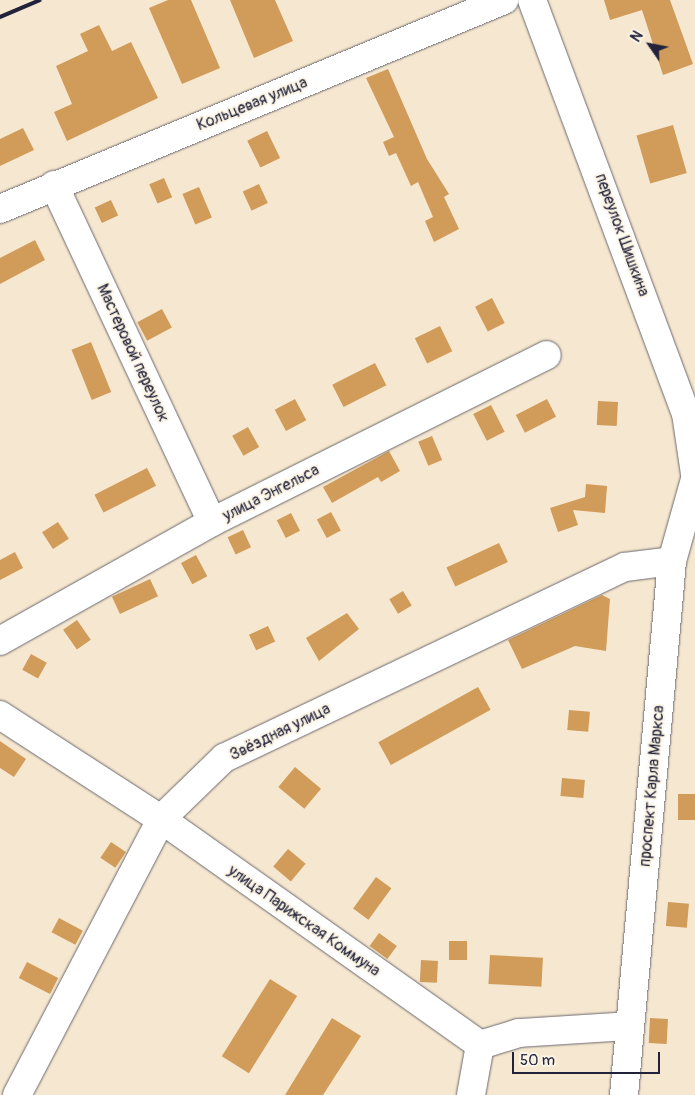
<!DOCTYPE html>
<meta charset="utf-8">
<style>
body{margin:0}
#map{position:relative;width:695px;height:1095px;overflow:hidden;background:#f6e8d0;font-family:Pangolin,sans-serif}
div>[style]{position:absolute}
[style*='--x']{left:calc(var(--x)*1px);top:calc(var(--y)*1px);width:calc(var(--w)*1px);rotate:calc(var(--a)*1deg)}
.building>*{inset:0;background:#d19b59;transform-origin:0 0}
.roads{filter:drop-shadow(0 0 1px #6c676f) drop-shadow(0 0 1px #6c676f)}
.minor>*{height:28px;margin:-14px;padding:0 14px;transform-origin:14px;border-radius:14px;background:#fff}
.major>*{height:28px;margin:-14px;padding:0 14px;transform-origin:14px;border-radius:14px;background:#fff}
.rail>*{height:4px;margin:-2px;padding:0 2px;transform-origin:2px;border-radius:2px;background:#22223b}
span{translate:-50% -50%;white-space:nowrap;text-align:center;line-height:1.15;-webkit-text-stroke:4px #fcf5e5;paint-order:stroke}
.street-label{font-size:16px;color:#22223b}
.north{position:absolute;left:625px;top:20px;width:50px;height:50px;-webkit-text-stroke:4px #fcf5e5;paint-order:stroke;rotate:303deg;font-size:14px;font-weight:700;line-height:20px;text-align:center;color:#22223b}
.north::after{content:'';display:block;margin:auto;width:18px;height:22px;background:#22223b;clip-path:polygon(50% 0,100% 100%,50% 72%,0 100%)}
.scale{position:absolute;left:512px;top:1052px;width:148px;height:22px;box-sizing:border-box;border:2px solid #22223b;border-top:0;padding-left:6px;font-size:15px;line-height:18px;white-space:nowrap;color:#22223b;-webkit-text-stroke:4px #fcf5e5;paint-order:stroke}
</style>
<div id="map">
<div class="building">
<i style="clip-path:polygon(168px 0,191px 0,220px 68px,182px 84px,149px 8px)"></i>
<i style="clip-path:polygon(230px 0,275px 0,293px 41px,254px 58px)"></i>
<i style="clip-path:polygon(604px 0,670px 0,693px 64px,663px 75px,642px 10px,610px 20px)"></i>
<i style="clip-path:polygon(99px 25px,112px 51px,131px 42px,158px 98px,67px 141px,54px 112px,72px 104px,56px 66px,88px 51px,80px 34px)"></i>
<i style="clip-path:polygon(388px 69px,427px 159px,449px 194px,444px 197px,459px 229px,434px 242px,425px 221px,433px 217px,418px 182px,411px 186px,396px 153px,389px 156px,383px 142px,394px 137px,366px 78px)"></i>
<i style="left:673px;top:125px;width:50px;height:38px;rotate:74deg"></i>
<i style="clip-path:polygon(23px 128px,34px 150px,0 166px,0 139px)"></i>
<i style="left:267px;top:131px;width:30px;height:22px;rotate:64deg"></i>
<i style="left:164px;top:178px;width:21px;height:16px;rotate:67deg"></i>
<i style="left:259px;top:184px;width:21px;height:18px;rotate:65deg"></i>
<i style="left:199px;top:187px;width:33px;height:18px;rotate:67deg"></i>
<i style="left:111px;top:200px;width:17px;height:18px;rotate:65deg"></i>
<i style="clip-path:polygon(35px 240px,45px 260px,0 284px,0 258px)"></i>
<i style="left:492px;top:298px;width:28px;height:19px;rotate:63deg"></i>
<i style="left:162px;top:309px;width:21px;height:28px;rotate:62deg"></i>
<i style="left:440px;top:326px;width:28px;height:28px;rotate:64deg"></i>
<i style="left:91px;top:342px;width:54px;height:21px;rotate:68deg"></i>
<i style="left:375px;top:363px;width:25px;height:48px;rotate:63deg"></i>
<i style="left:295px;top:399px;width:24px;height:23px;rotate:62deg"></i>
<i style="left:547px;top:399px;width:20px;height:35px;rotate:63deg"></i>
<i style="left:598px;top:401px;width:20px;height:24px;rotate:3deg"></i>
<i style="left:491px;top:405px;width:30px;height:20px;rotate:63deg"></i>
<i style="left:248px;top:427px;width:23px;height:18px;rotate:61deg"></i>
<i style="left:432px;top:436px;width:26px;height:15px;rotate:67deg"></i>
<i style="clip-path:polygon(389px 451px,400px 471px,381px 482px,378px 477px,332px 503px,323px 487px)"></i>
<i style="left:147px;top:468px;width:20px;height:59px;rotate:63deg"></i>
<i style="clip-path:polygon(586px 484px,607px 486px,605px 513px,573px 510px,578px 525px,558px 532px,550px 508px,585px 497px)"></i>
<i style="left:331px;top:512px;width:21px;height:16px;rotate:62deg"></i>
<i style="left:291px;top:513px;width:20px;height:16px;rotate:63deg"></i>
<i style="left:58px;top:522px;width:20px;height:19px;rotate:57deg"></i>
<i style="left:243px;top:530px;width:19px;height:17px;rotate:65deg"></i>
<i style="left:499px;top:543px;width:21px;height:58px;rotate:65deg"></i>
<i style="clip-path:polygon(15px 552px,23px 568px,0 580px,0 560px)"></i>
<i style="left:196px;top:555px;width:24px;height:17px;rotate:62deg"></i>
<i style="left:150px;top:579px;width:19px;height:42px;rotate:65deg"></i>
<i style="left:403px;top:591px;width:17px;height:16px;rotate:59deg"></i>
<i style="clip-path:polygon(602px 595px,610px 599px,606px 651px,575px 646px,522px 669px,508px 640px)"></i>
<i style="clip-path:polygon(347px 613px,359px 629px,319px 661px,306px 638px)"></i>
<i style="left:77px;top:620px;width:24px;height:17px;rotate:55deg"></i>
<i style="left:268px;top:626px;width:17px;height:21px;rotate:65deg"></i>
<i style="left:31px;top:654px;width:18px;height:18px;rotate:29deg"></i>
<i style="left:478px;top:687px;width:26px;height:114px;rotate:61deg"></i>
<i style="left:569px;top:710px;width:21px;height:20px;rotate:5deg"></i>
<i style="clip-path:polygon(0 741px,26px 759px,14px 777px,0 768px)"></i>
<i style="left:295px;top:767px;width:34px;height:26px;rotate:40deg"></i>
<i style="left:562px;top:778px;width:23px;height:18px;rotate:5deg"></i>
<i style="left:678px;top:794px;width:17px;height:26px"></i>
<i style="left:111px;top:842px;width:18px;height:19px;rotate:34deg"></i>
<i style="left:288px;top:849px;width:23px;height:23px;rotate:40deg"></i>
<i style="left:376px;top:877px;width:19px;height:39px;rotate:36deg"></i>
<i style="left:668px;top:902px;width:21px;height:24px;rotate:5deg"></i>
<i style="left:59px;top:918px;width:27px;height:16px;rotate:28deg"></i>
<i style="left:379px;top:933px;width:22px;height:16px;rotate:36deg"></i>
<i style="left:449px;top:941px;width:18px;height:19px"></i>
<i style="left:490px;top:955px;width:53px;height:29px;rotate:3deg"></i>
<i style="left:421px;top:960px;width:17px;height:22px;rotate:3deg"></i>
<i style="left:27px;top:962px;width:35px;height:18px;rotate:27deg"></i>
<i style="left:270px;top:979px;width:32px;height:91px;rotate:32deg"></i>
<i style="clip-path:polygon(332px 1018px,361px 1036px,323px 1095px,285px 1095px)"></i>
<i style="left:650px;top:1018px;width:18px;height:25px;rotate:3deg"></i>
</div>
<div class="roads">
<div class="minor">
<i style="--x:54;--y:185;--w:372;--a:64.9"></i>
<i style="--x:0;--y:209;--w:546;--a:-22.52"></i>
<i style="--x:0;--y:641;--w:243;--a:-29.3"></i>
<i style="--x:212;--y:522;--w:374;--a:-26.5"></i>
<i style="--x:0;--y:715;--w:192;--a:32.9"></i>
<i style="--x:161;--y:819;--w:391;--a:35.3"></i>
<i style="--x:480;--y:1045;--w:41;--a:-17.1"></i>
<i style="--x:519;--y:1033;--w:111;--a:-3.6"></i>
<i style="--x:17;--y:1095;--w:311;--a:-62.4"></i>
<i style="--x:161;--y:819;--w:88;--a:-44.1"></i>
<i style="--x:224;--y:758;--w:444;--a:-25.5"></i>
<i style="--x:625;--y:567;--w:47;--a:-7.3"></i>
<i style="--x:471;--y:1095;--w:51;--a:-79.8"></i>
</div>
<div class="major">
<i style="--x:532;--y:0;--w:441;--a:69.6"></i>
<i style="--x:686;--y:413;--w:62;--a:81.6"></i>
<i style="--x:624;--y:1095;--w:536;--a:-84.86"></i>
<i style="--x:672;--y:561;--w:85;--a:-74.3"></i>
</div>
</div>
<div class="rail">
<i style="--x:0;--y:17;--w:43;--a:-23"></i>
</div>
<div class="street-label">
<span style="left:252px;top:104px;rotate:-22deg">Кольцевая улица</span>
<span style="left:622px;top:235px;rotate:70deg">переулок Шишкина</span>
<span style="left:133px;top:353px;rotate:65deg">Мастеровой переулок</span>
<span style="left:271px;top:493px;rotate:-27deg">улица Энгельса</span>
<span style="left:280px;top:732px;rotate:-26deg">Звёздная улица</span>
<span style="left:652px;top:786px;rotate:-85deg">проспект Карла Маркса</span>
<span style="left:304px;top:921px;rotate:35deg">улица Парижская Коммуна</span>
</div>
<div class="north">N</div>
<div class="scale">50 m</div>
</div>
